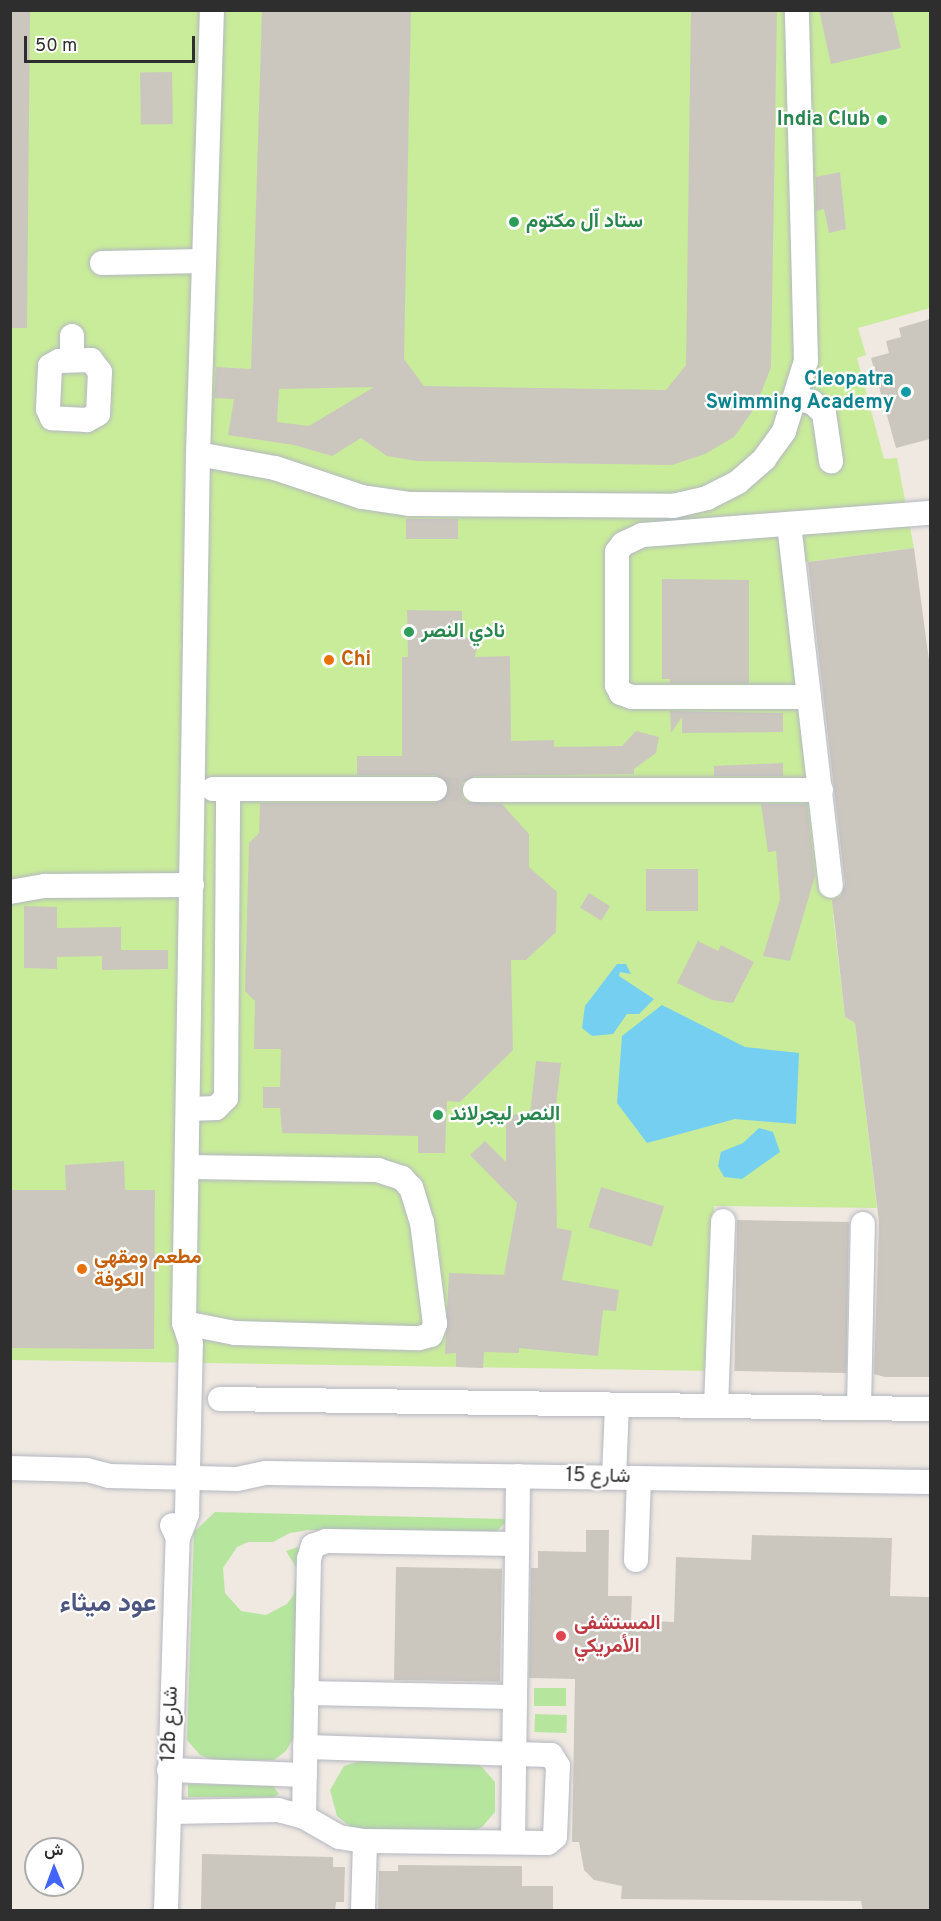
<!DOCTYPE html>
<meta charset="utf-8">
<style>
body{margin:0}
#map{position:relative;width:941px;height:1921px;overflow:hidden;background:#efe9e1;font-family:Overpass,Vazirmatn,sans-serif}
div>[style]{position:absolute}
[style*='--x']{left:calc(var(--x)*1px);top:calc(var(--y)*1px);width:calc(var(--w)*1px);rotate:calc(var(--a)*1deg)}
.green>*{inset:0;background:#b6e59e;transform-origin:0 0}
.pitch>*{inset:0;background:#c9ec9a}
.water>*{inset:0;background:#75cff0}
.building>*{inset:0;background:#cbc7bf;transform-origin:0 0}
.minor-tunnel>*{height:24px;margin-top:-12px;transform-origin:0;background:repeating-linear-gradient(90deg,#c8c4bd 0 24px,transparent 0 36px)}
.roads{filter:drop-shadow(0 0 2px #b4b7c1) drop-shadow(0 0 2px #b4b7c1)}
.minor>*{height:24px;margin:-12px;padding:0 12px;transform-origin:12px;border-radius:12px;background:#fff}
.dots>*{width:16px;height:16px;translate:-50% -50%;box-sizing:border-box;border:3px solid #fff;border-radius:50%}
span{translate:-50% -50%;white-space:nowrap;text-align:center;line-height:1.15;-webkit-text-stroke:4.5px #fff;paint-order:stroke}
.leisure-label{font-size:20px;color:#27864d;font-weight:700}
.right{translate:-100% -50%;text-align:right}
.left{translate:0 -50%;text-align:left}
.culture-label{font-size:20px;color:#0d838f;font-weight:700}
.food-label{font-size:20px;color:#c56008;font-weight:700}
.street-label{font-size:20px;color:#2e2e2e}
.health-label{font-size:20px;color:#be3a42;font-weight:700}
.district-label{font-size:26px;color:#4d5680;font-weight:700}
.frame{position:absolute;inset:0;border:12px solid #2e2e2e;pointer-events:none}
.north{position:absolute;left:24px;top:1837px;width:60px;height:60px;box-sizing:border-box;background:#fff;border:2px solid #ababab;border-radius:50%;rotate:359deg;font-size:16px;font-weight:700;line-height:24px;text-align:center;color:#2e2e2e}
.north::after{content:'';display:block;margin:auto;width:21px;height:27px;background:#4264fb;clip-path:polygon(50% 0,100% 100%,50% 72%,0 100%)}
.scale{position:absolute;left:24px;top:36px;width:171px;height:27px;box-sizing:border-box;border:3px solid #2e2e2e;border-top:0;padding-left:8px;font-size:18px;line-height:21px;white-space:nowrap;color:#2e2e2e;-webkit-text-stroke:4px #fff;paint-order:stroke}
</style>
<div id="map">
<div class="green">
<i style="clip-path:polygon(215px 1512px,505px 1519px,505px 1523px,495px 1533px,309px 1530px,290px 1533px,273px 1542px,248px 1542px,237px 1547px,223px 1568px,225px 1593px,241px 1611px,266px 1615px,287px 1604px,294px 1594px,297px 1569px,286px 1551px,302px 1546px,294px 1737px,286px 1751px,274px 1760px,215px 1761px,200px 1755px,187px 1740px,194px 1532px)"></i>
<i style="left:534px;top:1688px;width:32px;height:18px"></i>
<i style="left:535px;top:1714px;width:32px;height:18px;rotate:2deg"></i>
<i style="clip-path:polygon(364px 1760px,473px 1763px,482px 1767px,495px 1782px,495px 1812px,482px 1827px,473px 1831px,371px 1831px,351px 1827px,337px 1816px,330px 1790px,344px 1766px)"></i>
<i style="clip-path:polygon(188px 1784px,273px 1786px,279px 1794px,273px 1797px,188px 1797px)"></i>
</div>
<div class="pitch">
<i style="clip-path:polygon(11px 11px,930px 11px,930px 308px,858px 328px,866px 355px,857px 358px,884px 459px,897px 458px,914px 548px,800px 563px,841px 903px,833px 915px,845px 1017px,855px 1023px,877px 1208px,714px 1206px,715px 1371px,11px 1360px)"></i>
</div>
<div class="water">
<i style="clip-path:polygon(617px 964px,626px 964px,631px 974px,620px 972px,619px 976px,654px 999px,639px 1014px,627px 1014px,613px 1034px,592px 1036px,582px 1028px,585px 1006px)"></i>
<i style="clip-path:polygon(662px 1005px,745px 1047px,799px 1053px,796px 1124px,735px 1119px,647px 1143px,617px 1103px,622px 1036px)"></i>
<i style="clip-path:polygon(759px 1128px,773px 1132px,780px 1152px,742px 1179px,724px 1177px,718px 1166px,721px 1152px,743px 1143px)"></i>
</div>
<div class="building">
<i style="clip-path:polygon(10px 10px,30px 10px,27px 328px,10px 328px)"></i>
<i style="clip-path:polygon(evenodd,262px 10px,411px 10px,404px 359px,424px 386px,666px 390px,686px 365px,691px 10px,777px 10px,771px 367px,756px 406px,734px 437px,705px 454px,672px 465px,417px 461px,387px 456px,361px 438px,332px 456px,294px 445px,228px 435px,234px 399px,214px 398px,216px 367px,251px 369px,262px 10px,374px 387px,309px 426px,277px 422px,279px 389px,374px 387px)"></i>
<i style="clip-path:polygon(819px 10px,892px 10px,901px 48px,831px 64px)"></i>
<i style="left:172px;top:72px;width:52px;height:32px;rotate:89deg"></i>
<i style="clip-path:polygon(840px 172px,846px 229px,829px 233px,824px 209px,816px 211px,816px 177px)"></i>
<i style="clip-path:polygon(930px 319px,930px 439px,896px 448px,871px 358px,889px 353px,886px 341px,901px 337px,899px 328px)"></i>
<i style="left:406px;top:519px;width:52px;height:20px"></i>
<i style="clip-path:polygon(914px 548px,930px 668px,930px 1377px,885px 1377px,874px 1374px,879px 1222px,855px 1023px,845px 1017px,832px 900px,840px 897px,845px 884px,808px 562px)"></i>
<i style="clip-path:polygon(662px 579px,749px 580px,749px 683px,670px 683px,670px 679px,662px 679px)"></i>
<i style="clip-path:polygon(407px 610px,462px 611px,462px 638px,479px 638px,475px 657px,510px 656px,511px 741px,554px 740px,554px 747px,622px 746px,636px 731px,659px 737px,656px 753px,634px 769px,634px 774px,475px 776px,462px 783px,462px 797px,467px 802px,502px 804px,529px 834px,529px 867px,557px 892px,556px 932px,526px 960px,511px 960px,513px 1050px,460px 1102px,447px 1101px,445px 1153px,418px 1153px,418px 1136px,282px 1133px,280px 1108px,263px 1108px,263px 1087px,280px 1087px,281px 1049px,254px 1049px,255px 1001px,245px 991px,249px 843px,259px 833px,260px 803px,435px 803px,448px 796px,448px 782px,436px 775px,357px 775px,357px 756px,402px 756px,402px 657px,408px 657px)"></i>
<i style="clip-path:polygon(670px 711px,783px 713px,783px 732px,682px 733px,682px 717px,671px 733px)"></i>
<i style="clip-path:polygon(783px 763px,783px 776px,714px 776px,714px 766px)"></i>
<i style="clip-path:polygon(761px 804px,807px 804px,815px 876px,790px 961px,763px 956px,780px 899px,776px 851px,768px 852px)"></i>
<i style="left:698px;top:869px;width:42px;height:52px;rotate:90deg"></i>
<i style="left:589px;top:893px;width:25px;height:17px;rotate:32deg"></i>
<i style="clip-path:polygon(24px 906px,57px 907px,57px 928px,121px 927px,121px 950px,168px 950px,168px 969px,102px 970px,102px 956px,57px 957px,57px 969px,24px 968px)"></i>
<i style="clip-path:polygon(698px 941px,718px 951px,721px 945px,754px 962px,733px 1003px,712px 1000px,677px 983px)"></i>
<i style="clip-path:polygon(536px 1061px,561px 1063px,555px 1115px,557px 1228px,572px 1231px,562px 1280px,619px 1290px,616px 1311px,603px 1310px,598px 1356px,519px 1348px,519px 1353px,484px 1352px,483px 1368px,456px 1367px,456px 1353px,445px 1354px,449px 1273px,504px 1275px,517px 1203px,470px 1155px,485px 1141px,506px 1162px,506px 1114px,530px 1115px)"></i>
<i style="clip-path:polygon(124px 1161px,125px 1190px,155px 1190px,154px 1349px,10px 1348px,10px 1190px,66px 1190px,65px 1165px)"></i>
<i style="left:601px;top:1187px;width:66px;height:42px;rotate:17deg"></i>
<i style="left:737px;top:1220px;width:112px;height:151px;rotate:1deg"></i>
<i style="clip-path:polygon(586px 1530px,609px 1530px,608px 1596px,632px 1596px,631px 1620px,674px 1622px,676px 1557px,751px 1560px,752px 1535px,892px 1538px,890px 1596px,930px 1597px,930px 1911px,863px 1911px,861px 1901px,621px 1899px,622px 1886px,594px 1880px,584px 1870px,579px 1842px,572px 1842px,575px 1679px,529px 1678px,531px 1568px,538px 1568px,538px 1551px,586px 1552px)"></i>
<i style="left:396px;top:1567px;width:106px;height:113px;rotate:1deg"></i>
<i style="clip-path:polygon(202px 1854px,333px 1857px,333px 1867px,345px 1867px,344px 1902px,336px 1902px,335px 1911px,201px 1911px)"></i>
<i style="clip-path:polygon(398px 1865px,522px 1866px,522px 1886px,553px 1886px,553px 1911px,378px 1911px,379px 1871px,398px 1871px)"></i>
</div>
<div class="minor-tunnel">
<i style="--x:435;--y:789;--w:40;--a:1.4"></i>
</div>
<div class="roads">
<div class="minor">
<i style="--x:102;--y:263;--w:102;--a:-1.1"></i>
<i style="--x:72;--y:336;--w:24;--a:90"></i>
<i style="--x:91;--y:360;--w:15;--a:53"></i>
<i style="--x:100;--y:372;--w:42;--a:92.7"></i>
<i style="--x:98;--y:414;--w:13;--a:151"></i>
<i style="--x:87;--y:420;--w:35;--a:-177"></i>
<i style="--x:52;--y:418;--w:10;--a:-114"></i>
<i style="--x:48;--y:409;--w:43;--a:-87.3"></i>
<i style="--x:50;--y:366;--w:10;--a:-29"></i>
<i style="--x:59;--y:361;--w:32;--a:-2"></i>
<i style="--x:797;--y:399;--w:15;--a:11"></i>
<i style="--x:812;--y:402;--w:16;--a:43"></i>
<i style="--x:824;--y:413;--w:49;--a:81.7"></i>
<i style="--x:198;--y:454;--w:78;--a:10.3"></i>
<i style="--x:275;--y:468;--w:92;--a:18.4"></i>
<i style="--x:362;--y:497;--w:49;--a:8.3"></i>
<i style="--x:410;--y:504;--w:263;--a:0.4"></i>
<i style="--x:673;--y:506;--w:35;--a:-13"></i>
<i style="--x:707;--y:498;--w:35;--a:-27"></i>
<i style="--x:738;--y:482;--w:35;--a:-41"></i>
<i style="--x:764;--y:459;--w:34;--a:-54"></i>
<i style="--x:784;--y:431;--w:73;--a:-72.6"></i>
<i style="--x:806;--y:361;--w:351;--a:-91.5"></i>
<i style="--x:789;--y:524;--w:364;--a:83.4"></i>
<i style="--x:809;--y:697;--w:177;--a:180"></i>
<i style="--x:632;--y:697;--w:12;--a:-160"></i>
<i style="--x:621;--y:693;--w:9;--a:-117"></i>
<i style="--x:617;--y:685;--w:133;--a:-90"></i>
<i style="--x:617;--y:552;--w:10;--a:-53"></i>
<i style="--x:623;--y:544;--w:21;--a:-25"></i>
<i style="--x:642;--y:535;--w:289;--a:-4.4"></i>
<i style="--x:213;--y:789;--w:222;--a:0"></i>
<i style="--x:475;--y:790;--w:346;--a:0"></i>
<i style="--x:10;--y:892;--w:36;--a:-10"></i>
<i style="--x:45;--y:886;--w:147;--a:-0.4"></i>
<i style="--x:189;--y:1109;--w:27;--a:-2"></i>
<i style="--x:216;--y:1108;--w:14;--a:-45"></i>
<i style="--x:226;--y:1098;--w:309;--a:-89.6"></i>
<i style="--x:184;--y:1323;--w:52;--a:11.1"></i>
<i style="--x:235;--y:1333;--w:184;--a:1.6"></i>
<i style="--x:419;--y:1338;--w:12;--a:-14"></i>
<i style="--x:431;--y:1335;--w:12;--a:-70"></i>
<i style="--x:435;--y:1324;--w:102;--a:-97.3"></i>
<i style="--x:422;--y:1223;--w:37;--a:-107"></i>
<i style="--x:411;--y:1188;--w:13;--a:-132"></i>
<i style="--x:402;--y:1178;--w:25;--a:-162"></i>
<i style="--x:378;--y:1170;--w:191;--a:-179.1"></i>
<i style="--x:220;--y:1399;--w:710;--a:0.81"></i>
<i style="--x:716;--y:1406;--w:185;--a:-87.8"></i>
<i style="--x:859;--y:1408;--w:184;--a:-88.8"></i>
<i style="--x:10;--y:1468;--w:77;--a:1.5"></i>
<i style="--x:87;--y:1470;--w:23;--a:15"></i>
<i style="--x:109;--y:1476;--w:128;--a:1.3"></i>
<i style="--x:237;--y:1479;--w:30;--a:-12"></i>
<i style="--x:266;--y:1473;--w:664;--a:0.78"></i>
<i style="--x:614;--y:1477;--w:72;--a:-87.6"></i>
<i style="--x:178;--y:1538;--w:26;--a:-69"></i>
<i style="--x:187;--y:1514;--w:170;--a:-88.7"></i>
<i style="--x:191;--y:1344;--w:22;--a:-108"></i>
<i style="--x:184;--y:1323;--w:869;--a:-89.08"></i>
<i style="--x:198;--y:454;--w:444;--a:-88.2"></i>
<i style="--x:636;--y:1560;--w:82;--a:-87.9"></i>
<i style="--x:306;--y:1693;--w:209;--a:1.1"></i>
<i style="--x:169;--y:1770;--w:136;--a:2.1"></i>
<i style="--x:169;--y:1812;--w:109;--a:-1.1"></i>
<i style="--x:278;--y:1810;--w:27;--a:15"></i>
<i style="--x:304;--y:1817;--w:40;--a:29.7"></i>
<i style="--x:339;--y:1837;--w:26;--a:9"></i>
<i style="--x:365;--y:1841;--w:183;--a:0.6"></i>
<i style="--x:548;--y:1843;--w:9;--a:-41"></i>
<i style="--x:555;--y:1837;--w:71;--a:-87.6"></i>
<i style="--x:558;--y:1766;--w:13;--a:-122"></i>
<i style="--x:551;--y:1755;--w:246;--a:-178.1"></i>
<i style="--x:304;--y:1817;--w:258;--a:-88.9"></i>
<i style="--x:309;--y:1559;--w:14;--a:-73"></i>
<i style="--x:313;--y:1546;--w:14;--a:-21"></i>
<i style="--x:326;--y:1541;--w:191;--a:0.9"></i>
<i style="--x:513;--y:1842;--w:366;--a:-89.2"></i>
<i style="--x:166;--y:1910;--w:372;--a:-88.2"></i>
<i style="--x:178;--y:1538;--w:14;--a:-115"></i>
<i style="--x:363;--y:1910;--w:69;--a:-88.3"></i>
</div>
</div>
<div class="dots">
<i style="left:882px;top:120px;background:#2e9e5b"></i>
<i style="left:514px;top:222px;background:#2e9e5b"></i>
<i style="left:906px;top:392px;background:#0f9aa8"></i>
<i style="left:409px;top:632px;background:#2e9e5b"></i>
<i style="left:329px;top:660px;background:#e8710a"></i>
<i style="left:438px;top:1115px;background:#2e9e5b"></i>
<i style="left:82px;top:1269px;background:#e8710a"></i>
<i style="left:561px;top:1636px;background:#e0444e"></i>
</div>
<div class="leisure-label">
<span class="right" style="left:870px;top:120px">India Club</span>
<span class="left" style="left:526px;top:222px">ستاد اّل مكتوم</span>
<span class="left" style="left:421px;top:632px">نادي النصر</span>
<span class="left" style="left:450px;top:1115px">النصر ليجرلاند</span>
</div>
<div class="culture-label">
<span class="right" style="left:894px;top:392px">Cleopatra<br>Swimming Academy</span>
</div>
<div class="food-label">
<span class="left" style="left:341px;top:660px">Chi</span>
<span class="left" style="left:94px;top:1270px">مطعم ومقهى<br>الكوفة</span>
</div>
<div class="street-label">
<span style="left:598px;top:1477px;rotate:1deg">شارع 15</span>
<span style="left:171px;top:1724px;rotate:-88deg">12b شارع</span>
</div>
<div class="health-label">
<span class="left" style="left:574px;top:1636px">المستشفى<br>الأمريكي</span>
</div>
<div class="district-label">
<span style="left:108px;top:1605px">عود ميثاء</span>
</div>
<div class="frame"></div>
<div class="north">ش</div>
<div class="scale">50 m</div>
</div>
